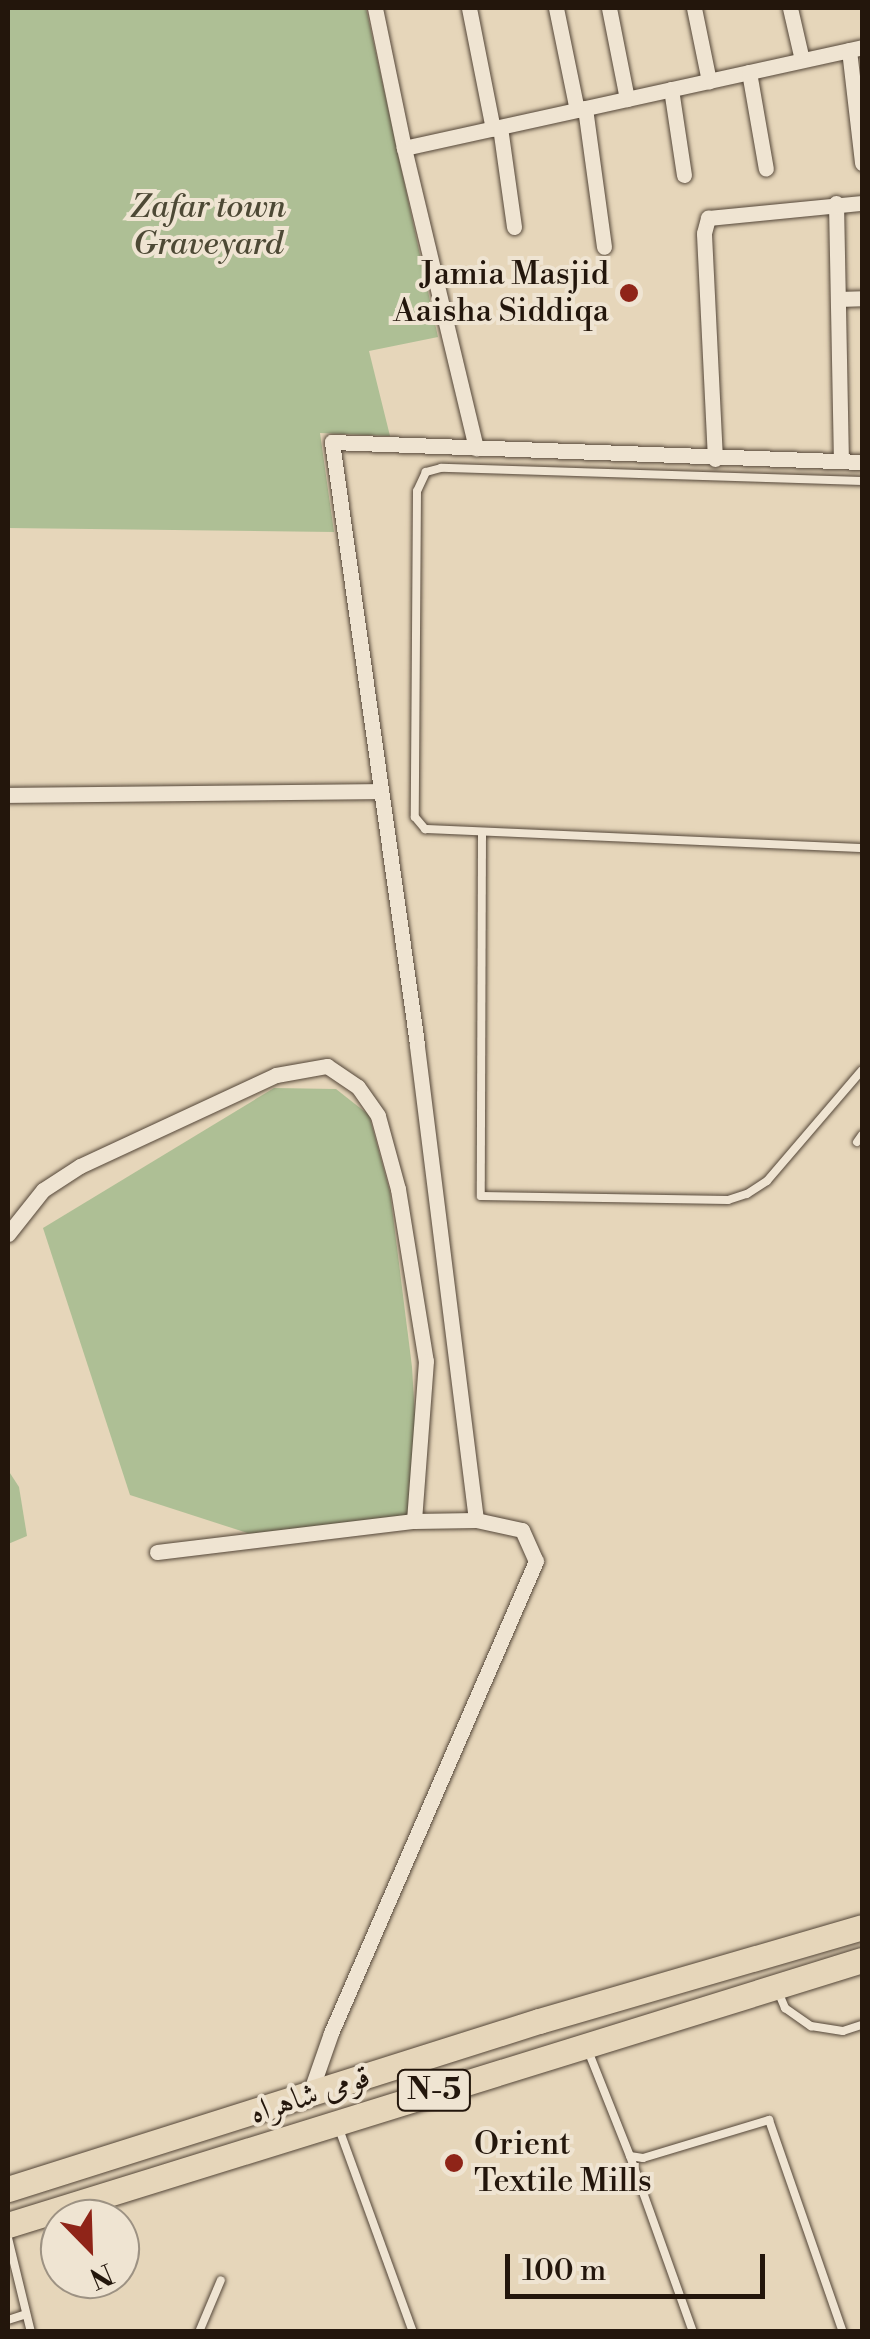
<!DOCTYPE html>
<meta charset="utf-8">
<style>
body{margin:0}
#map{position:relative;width:870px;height:2339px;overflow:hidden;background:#e6d6ba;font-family:"Libre Bodoni",Amiri,serif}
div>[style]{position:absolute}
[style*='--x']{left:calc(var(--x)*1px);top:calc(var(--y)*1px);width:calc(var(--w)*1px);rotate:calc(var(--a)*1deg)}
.green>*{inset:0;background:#aebf95}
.roads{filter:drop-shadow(0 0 2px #544638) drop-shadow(0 0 2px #544638)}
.service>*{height:8px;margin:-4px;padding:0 4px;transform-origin:4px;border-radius:4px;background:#efe4d2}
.minor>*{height:15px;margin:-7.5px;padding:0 7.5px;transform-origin:7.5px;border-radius:7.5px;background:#efe4d2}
.trunk>*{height:25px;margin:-12.5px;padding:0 12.5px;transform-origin:12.5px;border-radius:12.5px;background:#e6d6ba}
.dots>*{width:28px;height:28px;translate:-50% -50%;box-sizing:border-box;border:5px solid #efe4d2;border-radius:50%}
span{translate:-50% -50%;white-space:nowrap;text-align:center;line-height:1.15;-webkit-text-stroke:8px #efe4d2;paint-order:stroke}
.shield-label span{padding:2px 8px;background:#efe4d2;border:2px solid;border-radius:8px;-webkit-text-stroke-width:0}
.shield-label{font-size:30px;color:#23160c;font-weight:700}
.park-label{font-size:32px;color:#4d4935;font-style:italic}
.poi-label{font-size:32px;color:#23160c}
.right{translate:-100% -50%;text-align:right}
.left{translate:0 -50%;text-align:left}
.street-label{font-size:32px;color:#23160c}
.frame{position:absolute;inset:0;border:10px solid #23160c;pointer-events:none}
.north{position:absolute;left:40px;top:2199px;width:100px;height:100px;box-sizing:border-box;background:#efe4d2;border:2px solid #9d9283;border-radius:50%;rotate:157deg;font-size:28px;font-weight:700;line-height:40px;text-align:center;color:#23160c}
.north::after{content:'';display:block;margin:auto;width:35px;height:45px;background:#8f2418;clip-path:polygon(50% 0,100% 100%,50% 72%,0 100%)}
.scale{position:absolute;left:505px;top:2254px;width:260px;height:45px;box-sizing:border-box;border:5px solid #23160c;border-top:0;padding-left:12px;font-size:30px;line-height:35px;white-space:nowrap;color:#23160c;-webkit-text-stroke:8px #efe4d2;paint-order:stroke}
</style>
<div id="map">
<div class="green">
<i style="clip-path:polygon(8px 8px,366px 8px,438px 337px,369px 351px,390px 436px,320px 433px,334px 532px,8px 528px)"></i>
<i style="clip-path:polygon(274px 1088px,336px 1089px,369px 1115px,390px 1192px,412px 1367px,421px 1518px,269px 1540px,130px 1495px,43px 1228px)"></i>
<i style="clip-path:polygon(8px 1470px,19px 1487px,27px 1536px,8px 1544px)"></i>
</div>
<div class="roads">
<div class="service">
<i style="--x:862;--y:481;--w:421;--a:-178.2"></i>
<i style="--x:441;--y:468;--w:16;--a:165"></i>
<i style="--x:426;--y:472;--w:21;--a:115"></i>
<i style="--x:417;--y:491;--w:326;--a:90.4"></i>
<i style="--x:415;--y:817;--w:16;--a:50"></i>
<i style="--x:425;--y:829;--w:437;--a:2.5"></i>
<i style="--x:482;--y:832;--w:364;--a:90.2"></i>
<i style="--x:481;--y:1196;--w:247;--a:0.9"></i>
<i style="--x:728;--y:1200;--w:20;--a:-18"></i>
<i style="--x:747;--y:1194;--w:24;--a:-33"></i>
<i style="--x:767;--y:1181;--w:146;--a:-49.4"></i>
<i style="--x:857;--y:1142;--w:9;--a:-54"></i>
<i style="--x:777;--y:1989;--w:21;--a:67"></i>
<i style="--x:785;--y:2008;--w:32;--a:35"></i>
<i style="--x:811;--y:2026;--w:32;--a:9"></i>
<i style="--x:843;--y:2031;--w:20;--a:-18"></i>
<i style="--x:587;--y:2048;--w:116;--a:68.3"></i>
<i style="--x:630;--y:2156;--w:13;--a:9"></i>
<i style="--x:643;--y:2158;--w:132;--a:-16.8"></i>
<i style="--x:769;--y:2120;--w:225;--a:70.8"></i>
<i style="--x:339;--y:2129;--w:216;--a:70"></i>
<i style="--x:630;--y:2156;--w:187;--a:70.3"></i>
<i style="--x:8;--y:2238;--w:97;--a:76.3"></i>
<i style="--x:8;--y:2320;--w:19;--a:-18"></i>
<i style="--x:199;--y:2332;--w:56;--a:-67.1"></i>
</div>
<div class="minor">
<i style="--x:375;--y:8;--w:143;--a:78.3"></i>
<i style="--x:404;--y:148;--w:469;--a:-12.4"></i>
<i style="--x:469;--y:8;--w:123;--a:78.8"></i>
<i style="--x:556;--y:8;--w:104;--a:78.4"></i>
<i style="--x:609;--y:8;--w:93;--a:78.8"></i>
<i style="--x:694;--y:8;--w:75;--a:78.4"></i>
<i style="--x:790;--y:8;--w:53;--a:77"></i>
<i style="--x:849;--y:50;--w:114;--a:83.4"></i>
<i style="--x:749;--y:72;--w:98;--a:80.1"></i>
<i style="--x:671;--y:89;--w:87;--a:81.4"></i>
<i style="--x:585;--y:108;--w:140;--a:82.2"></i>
<i style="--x:500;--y:127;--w:101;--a:82"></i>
<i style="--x:404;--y:148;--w:309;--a:76.5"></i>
<i style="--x:836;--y:203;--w:258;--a:88.9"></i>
<i style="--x:838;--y:299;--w:24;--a:-2"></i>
<i style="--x:715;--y:459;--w:226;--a:-92.8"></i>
<i style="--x:704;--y:233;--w:16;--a:-75"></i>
<i style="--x:708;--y:218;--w:155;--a:-5.6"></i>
<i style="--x:8;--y:795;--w:372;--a:-0.6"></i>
<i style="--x:8;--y:1234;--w:56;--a:-51.5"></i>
<i style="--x:43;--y:1190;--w:44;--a:-33"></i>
<i style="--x:80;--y:1166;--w:216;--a:-24.9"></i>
<i style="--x:276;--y:1075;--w:52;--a:-10"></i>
<i style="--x:327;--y:1066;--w:37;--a:34"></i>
<i style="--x:358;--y:1087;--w:35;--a:55"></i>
<i style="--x:378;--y:1116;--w:76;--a:74.7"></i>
<i style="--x:398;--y:1189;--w:174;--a:80.8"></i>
<i style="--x:426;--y:1361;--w:160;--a:94.3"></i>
<i style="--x:476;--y:1520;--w:480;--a:-97.1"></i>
<i style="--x:417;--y:1044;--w:608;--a:-98.04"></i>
<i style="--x:332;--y:442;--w:530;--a:2.16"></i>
<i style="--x:157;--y:1552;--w:259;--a:-6.9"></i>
<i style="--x:414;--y:1521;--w:62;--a:-0.9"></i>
<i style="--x:476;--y:1520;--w:47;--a:12.3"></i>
<i style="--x:522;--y:1530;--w:34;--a:66"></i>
<i style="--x:536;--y:1561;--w:515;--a:113.48"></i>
<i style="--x:331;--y:2033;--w:64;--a:109.3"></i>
</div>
<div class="trunk">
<i style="--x:8;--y:2189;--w:557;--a:-17.56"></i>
<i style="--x:539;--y:2021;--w:336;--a:-16.2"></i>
<i style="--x:8;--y:2225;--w:894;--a:-17.24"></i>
</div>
</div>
<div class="dots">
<i style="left:629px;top:293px;background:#8f2418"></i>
<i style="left:454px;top:2163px;background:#8f2418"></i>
</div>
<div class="shield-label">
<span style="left:434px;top:2090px">N-5</span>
</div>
<div class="park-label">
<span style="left:208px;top:226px">Zafar town<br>Graveyard</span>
</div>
<div class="poi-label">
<span class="right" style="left:609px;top:293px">Jamia Masjid<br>Aaisha Siddiqa</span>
<span class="left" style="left:474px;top:2163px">Orient<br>Textile Mills</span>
</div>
<div class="street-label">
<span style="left:310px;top:2095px;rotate:-18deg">قومی شاہراہ</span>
</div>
<div class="frame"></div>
<div class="north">N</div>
<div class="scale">100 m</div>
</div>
